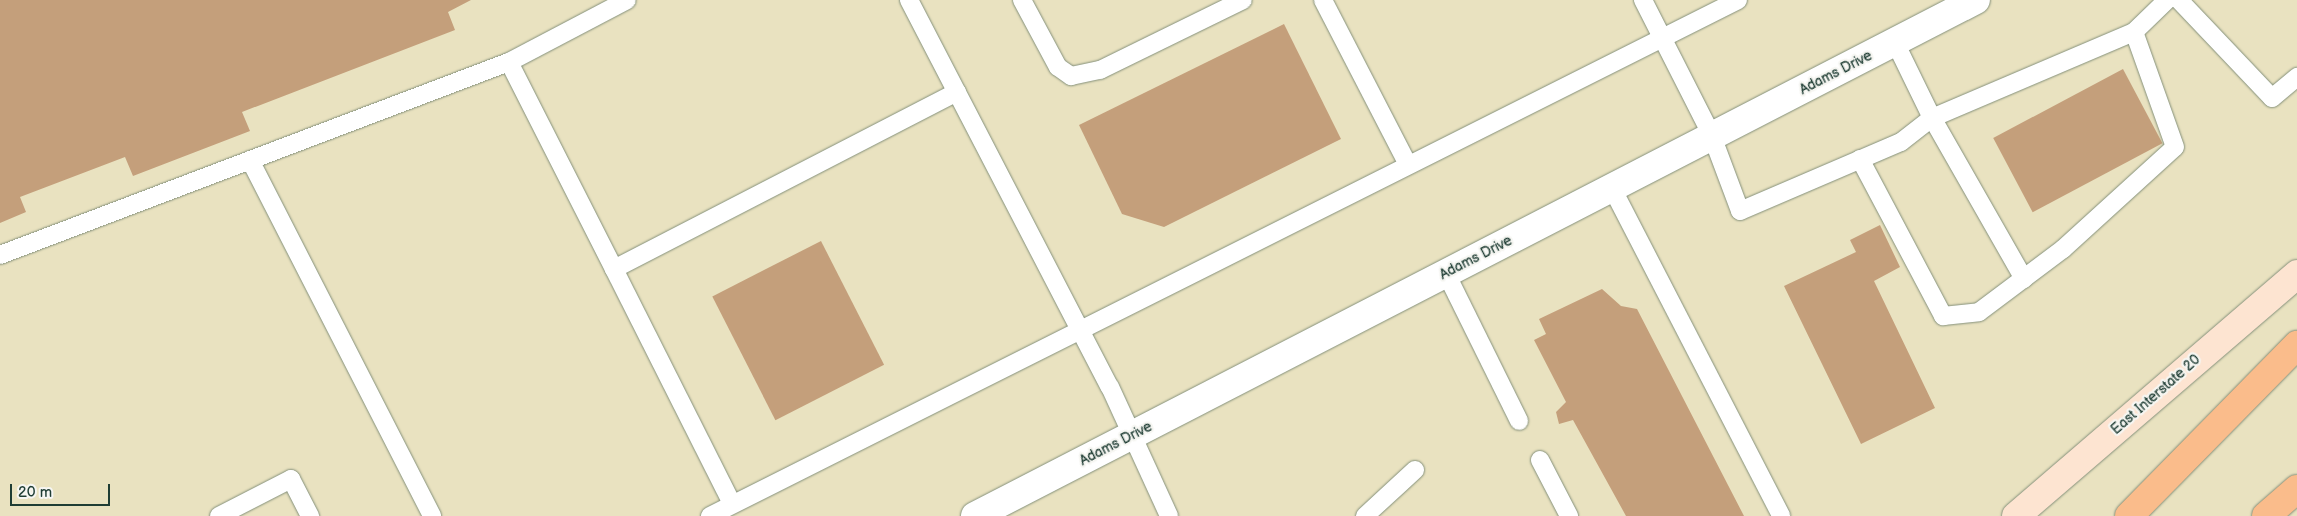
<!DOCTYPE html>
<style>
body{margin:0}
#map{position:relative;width:2297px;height:516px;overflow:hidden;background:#e9e2c0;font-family:"Balsamiq Sans",sans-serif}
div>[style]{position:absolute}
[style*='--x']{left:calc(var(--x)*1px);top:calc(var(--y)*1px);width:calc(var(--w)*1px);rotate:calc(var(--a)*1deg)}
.building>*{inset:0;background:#c49f7b;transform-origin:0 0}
.roads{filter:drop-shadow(0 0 1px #84907a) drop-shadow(0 0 1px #84907a)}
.lane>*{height:18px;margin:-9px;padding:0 9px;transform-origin:9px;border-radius:9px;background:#fff}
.street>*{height:28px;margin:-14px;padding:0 14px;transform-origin:14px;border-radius:14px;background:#fff}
.secondary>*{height:28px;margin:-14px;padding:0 14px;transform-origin:14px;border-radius:14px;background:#fde4d1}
.highway>*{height:28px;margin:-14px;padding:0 14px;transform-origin:14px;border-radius:14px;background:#fabc8b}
span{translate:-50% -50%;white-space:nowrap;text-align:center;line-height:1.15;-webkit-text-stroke:4.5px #f6f6f2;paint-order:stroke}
.street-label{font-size:14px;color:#1f3d34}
.scale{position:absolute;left:10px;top:484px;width:100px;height:22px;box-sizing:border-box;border:2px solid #1f3d34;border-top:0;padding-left:6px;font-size:15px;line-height:18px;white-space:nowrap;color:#1f3d34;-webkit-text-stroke:4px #f6f6f2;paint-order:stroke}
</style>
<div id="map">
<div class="building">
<i style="clip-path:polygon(0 0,471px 0,448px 12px,455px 30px,242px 112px,250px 131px,133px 176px,125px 157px,20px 197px,26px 212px,0 223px)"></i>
<i style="clip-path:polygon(1284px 24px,1341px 139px,1164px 227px,1122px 214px,1079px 125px)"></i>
<i style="left:2123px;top:69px;width:84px;height:147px;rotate:62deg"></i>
<i style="clip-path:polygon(1880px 225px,1900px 267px,1874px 281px,1935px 408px,1861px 444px,1784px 286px,1856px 252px,1850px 240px)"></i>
<i style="left:821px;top:241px;width:139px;height:122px;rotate:63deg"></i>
<i style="clip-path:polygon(1602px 289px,1621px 306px,1637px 309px,1744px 516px,1626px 516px,1573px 420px,1559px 424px,1556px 412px,1566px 402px,1534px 340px,1546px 334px,1539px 319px)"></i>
</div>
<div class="roads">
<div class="lane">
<i style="--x:909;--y:0;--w:436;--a:62.6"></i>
<i style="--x:1110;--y:387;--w:142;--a:65.4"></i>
<i style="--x:1022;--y:0;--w:76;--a:61.8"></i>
<i style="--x:1058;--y:67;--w:16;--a:35"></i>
<i style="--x:1071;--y:76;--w:30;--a:-12"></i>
<i style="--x:1100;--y:70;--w:159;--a:-26.1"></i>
<i style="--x:1323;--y:0;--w:183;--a:62.7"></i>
<i style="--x:1643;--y:0;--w:153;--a:63.1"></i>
<i style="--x:1712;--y:136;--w:80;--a:69.5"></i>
<i style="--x:1740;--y:211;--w:175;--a:-23.2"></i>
<i style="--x:1901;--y:142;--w:39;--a:-38"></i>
<i style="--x:1932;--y:118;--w:85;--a:-116"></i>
<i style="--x:2179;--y:0;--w:135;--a:46.5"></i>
<i style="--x:2272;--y:98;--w:33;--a:-40"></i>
<i style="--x:509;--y:62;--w:232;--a:63.1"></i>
<i style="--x:614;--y:269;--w:386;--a:-27.3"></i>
<i style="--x:1860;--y:159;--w:178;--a:62.1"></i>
<i style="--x:1943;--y:316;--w:36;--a:-6"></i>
<i style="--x:1979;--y:312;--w:105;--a:-36.9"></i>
<i style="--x:2063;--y:249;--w:151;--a:-42.3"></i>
<i style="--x:2175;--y:147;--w:122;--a:-109.6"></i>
<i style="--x:2134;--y:32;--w:46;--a:-44.1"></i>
<i style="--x:250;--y:160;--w:400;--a:62.9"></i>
<i style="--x:1612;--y:188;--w:369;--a:62.7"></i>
<i style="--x:0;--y:255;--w:544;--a:-20.77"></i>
<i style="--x:509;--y:62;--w:133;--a:-27.7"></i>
<i style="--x:614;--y:269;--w:263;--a:63.3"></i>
<i style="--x:1446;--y:273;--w:165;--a:63.7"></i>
<i style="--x:2024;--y:279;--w:185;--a:-119.7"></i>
<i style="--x:1932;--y:118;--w:220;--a:-23.1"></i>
<i style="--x:1540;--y:460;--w:63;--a:62.6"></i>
<i style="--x:219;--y:516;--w:81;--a:-27.2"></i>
<i style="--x:291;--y:479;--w:42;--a:62.8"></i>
<i style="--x:710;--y:516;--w:1150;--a:-26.65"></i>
<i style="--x:1365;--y:516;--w:68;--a:-42.6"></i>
</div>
<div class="street">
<i style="--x:975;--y:516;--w:1126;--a:-27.27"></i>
</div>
<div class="secondary">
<i style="--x:2016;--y:516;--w:371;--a:-40.7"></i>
</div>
<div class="highway">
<i style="--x:2129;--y:516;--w:240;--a:-45.5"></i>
<i style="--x:2266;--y:516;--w:41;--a:-41.1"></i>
</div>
</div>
<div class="street-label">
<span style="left:1836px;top:73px;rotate:-27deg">Adams Drive</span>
<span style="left:1476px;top:258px;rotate:-27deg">Adams Drive</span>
<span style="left:2156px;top:395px;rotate:-41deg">East Interstate 20</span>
<span style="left:1116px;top:444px;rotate:-27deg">Adams Drive</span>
</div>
<div class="scale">20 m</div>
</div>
